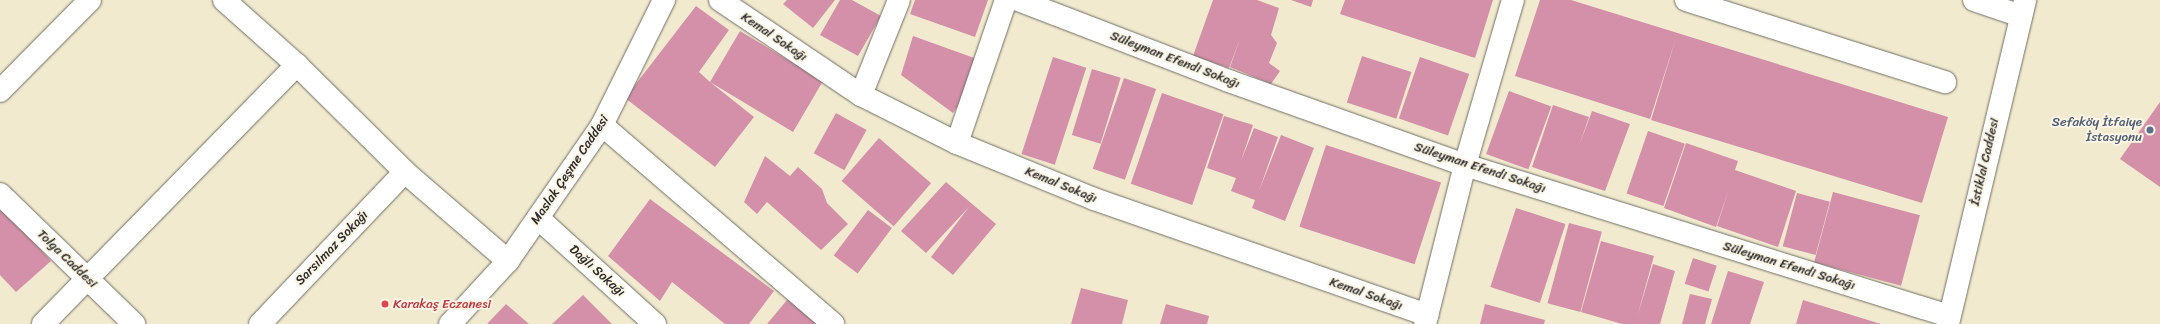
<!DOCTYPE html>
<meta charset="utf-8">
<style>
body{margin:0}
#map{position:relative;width:2160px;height:324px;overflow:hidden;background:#f1eacf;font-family:Sriracha,sans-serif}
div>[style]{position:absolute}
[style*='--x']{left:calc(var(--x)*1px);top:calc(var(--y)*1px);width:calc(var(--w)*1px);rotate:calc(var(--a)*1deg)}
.building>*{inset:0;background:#d390a8;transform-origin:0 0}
.roads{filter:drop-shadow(0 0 1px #706e64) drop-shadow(0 0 1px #706e64)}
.minor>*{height:22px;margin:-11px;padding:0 11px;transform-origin:11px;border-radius:11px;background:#fff}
.dots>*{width:11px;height:11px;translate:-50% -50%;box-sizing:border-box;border:2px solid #fcf5e5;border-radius:50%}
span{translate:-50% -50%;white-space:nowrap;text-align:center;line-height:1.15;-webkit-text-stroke:4px #fcf5e5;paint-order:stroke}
.street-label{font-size:13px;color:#2b2b2b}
.service-label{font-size:13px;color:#4e5e75}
.right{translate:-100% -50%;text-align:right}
.health-label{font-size:13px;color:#be3a42}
.left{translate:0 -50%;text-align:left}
</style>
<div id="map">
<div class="building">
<i style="clip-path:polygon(787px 0,835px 0,813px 28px,783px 4px)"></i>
<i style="clip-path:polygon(840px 0,852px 0,881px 16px,858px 56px,820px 35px)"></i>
<i style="clip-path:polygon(915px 0,988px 0,975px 37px,910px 14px)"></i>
<i style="clip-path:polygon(1213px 0,1257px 0,1279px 8px,1271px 35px,1277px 43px,1269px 63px,1280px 71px,1271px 84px,1230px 67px,1241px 36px,1229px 68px,1193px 56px)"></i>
<i style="clip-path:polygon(1291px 0,1313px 0,1311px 7px)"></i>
<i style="clip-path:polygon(1345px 0,1493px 0,1475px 58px,1340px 14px)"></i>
<i style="clip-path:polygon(1540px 0,1571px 0,1948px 117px,1922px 203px,1651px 120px,1676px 38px,1650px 119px,1515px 76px)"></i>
<i style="clip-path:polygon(696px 6px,729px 30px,699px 72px,710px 82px,740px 31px,823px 81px,793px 132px,710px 82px,754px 117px,715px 167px,625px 98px)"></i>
<i style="clip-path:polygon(913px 36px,977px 59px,963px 98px,953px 113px,901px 75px)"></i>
<i style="left:1362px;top:56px;width:52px;height:49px;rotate:18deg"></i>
<i style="left:1053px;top:57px;width:35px;height:102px;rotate:18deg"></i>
<i style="left:1420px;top:57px;width:52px;height:65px;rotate:19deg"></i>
<i style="left:1092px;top:69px;width:30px;height:69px;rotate:17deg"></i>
<i style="left:1124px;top:78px;width:34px;height:96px;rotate:19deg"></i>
<i style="left:1509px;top:91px;width:45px;height:67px;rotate:20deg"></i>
<i style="left:1162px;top:93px;width:65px;height:96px;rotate:19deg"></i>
<i style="clip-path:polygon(2160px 102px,2160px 187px,2120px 159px)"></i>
<i style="clip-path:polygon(1553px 105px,1589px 117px,1579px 146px,1592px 111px,1630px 124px,1605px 191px,1532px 167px)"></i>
<i style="left:836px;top:113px;width:35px;height:46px;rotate:29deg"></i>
<i style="clip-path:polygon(1224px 116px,1253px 125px,1241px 161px,1254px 128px,1278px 137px,1259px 191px,1281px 135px,1314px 148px,1285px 221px,1252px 208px,1255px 200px,1231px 191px,1236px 178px,1207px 168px)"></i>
<i style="left:1648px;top:131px;width:39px;height:66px;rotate:19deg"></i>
<i style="left:879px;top:138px;width:69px;height:57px;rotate:41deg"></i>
<i style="clip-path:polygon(1686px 143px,1738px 161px,1735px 170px,1796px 191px,1778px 247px,1717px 226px,1729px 189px,1716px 227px,1664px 208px)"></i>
<i style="left:1326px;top:145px;width:121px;height:86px;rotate:18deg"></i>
<i style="clip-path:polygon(765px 156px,790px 176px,798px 167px,822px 189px,827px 203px,848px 224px,821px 250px,767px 202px,757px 214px,744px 202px)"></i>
<i style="clip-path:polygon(946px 182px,996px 224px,953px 275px,931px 257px,969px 207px,926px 253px,901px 231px)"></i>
<i style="left:1833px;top:192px;width:90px;height:73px;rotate:15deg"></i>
<i style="left:1797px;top:193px;width:34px;height:55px;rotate:15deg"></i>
<i style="clip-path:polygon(650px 199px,774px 291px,749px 324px,725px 324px,672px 282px,660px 301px,608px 256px)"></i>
<i style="clip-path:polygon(0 205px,51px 261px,16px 292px,0 275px)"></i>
<i style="left:1516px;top:208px;width:52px;height:83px;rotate:18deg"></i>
<i style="left:868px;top:210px;width:30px;height:57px;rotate:37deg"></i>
<i style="left:1569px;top:223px;width:34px;height:83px;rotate:15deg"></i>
<i style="clip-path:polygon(1601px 241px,1654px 256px,1637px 317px,1653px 264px,1675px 271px,1660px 324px,1622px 324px,1581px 312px)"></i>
<i style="left:1693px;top:258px;width:25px;height:27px;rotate:18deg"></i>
<i style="clip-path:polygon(1728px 271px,1764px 282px,1750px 324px,1711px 324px)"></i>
<i style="clip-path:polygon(1081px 288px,1128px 300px,1122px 324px,1071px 324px)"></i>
<i style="clip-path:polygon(792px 294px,822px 324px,767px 324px)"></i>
<i style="clip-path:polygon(1690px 294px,1712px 299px,1705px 324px,1682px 324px)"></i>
<i style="clip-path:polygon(583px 295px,612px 324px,552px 324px)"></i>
<i style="clip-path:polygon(1803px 300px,1881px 324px,1796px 324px)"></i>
<i style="clip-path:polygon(506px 304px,529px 324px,487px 324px)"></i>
<i style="clip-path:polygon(1166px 304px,1209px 316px,1207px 324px,1160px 324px)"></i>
<i style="clip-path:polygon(1485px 304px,1545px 320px,1544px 324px,1480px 324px)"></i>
</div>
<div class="roads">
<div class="minor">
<i style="--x:224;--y:0;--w:98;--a:41.7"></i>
<i style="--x:297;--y:65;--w:152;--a:44.7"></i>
<i style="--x:405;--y:172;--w:136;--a:40.8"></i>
<i style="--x:720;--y:0;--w:170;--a:34"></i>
<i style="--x:861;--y:95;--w:107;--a:26.6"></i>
<i style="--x:957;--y:143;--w:148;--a:22.2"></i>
<i style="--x:1094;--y:199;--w:353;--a:19.2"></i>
<i style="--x:1018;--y:0;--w:226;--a:21"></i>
<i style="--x:1229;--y:81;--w:251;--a:19.6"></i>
<i style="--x:1465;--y:165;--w:507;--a:17.33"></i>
<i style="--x:1686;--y:0;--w:272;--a:17.6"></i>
<i style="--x:1974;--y:0;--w:50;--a:18.8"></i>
<i style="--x:0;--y:91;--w:128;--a:-45.3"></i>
<i style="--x:861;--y:95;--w:102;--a:-68.2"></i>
<i style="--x:602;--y:125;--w:305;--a:40.7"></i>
<i style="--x:957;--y:143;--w:151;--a:-71.1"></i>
<i style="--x:0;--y:194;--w:187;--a:44.1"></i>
<i style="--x:538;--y:218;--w:158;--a:42.2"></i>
<i style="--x:43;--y:324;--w:363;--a:-45.6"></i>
<i style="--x:260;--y:324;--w:210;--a:-46.4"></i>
<i style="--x:450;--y:324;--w:86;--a:-47.4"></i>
<i style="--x:508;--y:261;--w:165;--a:-55.3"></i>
<i style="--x:602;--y:125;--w:140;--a:-63.6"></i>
<i style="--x:1425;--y:324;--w:164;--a:-75.9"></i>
<i style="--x:1465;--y:165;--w:172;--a:-73.8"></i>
<i style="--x:1948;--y:324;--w:333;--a:-76.6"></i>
</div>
</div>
<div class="dots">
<i style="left:2150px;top:130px;background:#5c6f8a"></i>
<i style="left:385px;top:304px;background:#e0444e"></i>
</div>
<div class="street-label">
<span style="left:774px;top:37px;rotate:34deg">Kemal Sokağı</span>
<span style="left:1175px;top:60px;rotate:21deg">Süleyman Efendi Sokağı</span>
<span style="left:1985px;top:162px;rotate:-77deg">İstiklal Caddesi</span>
<span style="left:1480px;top:168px;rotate:18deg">Süleyman Efendi Sokağı</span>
<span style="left:570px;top:170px;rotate:-56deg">Maslak Çeşme Caddesi</span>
<span style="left:1061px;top:185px;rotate:22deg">Kemal Sokağı</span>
<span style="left:332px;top:248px;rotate:-46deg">Sarsılmaz Sokağı</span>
<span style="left:67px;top:259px;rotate:44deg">Tolga Caddesi</span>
<span style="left:1789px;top:266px;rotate:17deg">Süleyman Efendi Sokağı</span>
<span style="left:597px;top:271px;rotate:42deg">Dağlı Sokağı</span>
<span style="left:1366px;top:294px;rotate:19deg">Kemal Sokağı</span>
</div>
<div class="service-label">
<span class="right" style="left:2142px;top:130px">Sefaköy İtfaiye<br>İstasyonu</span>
</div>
<div class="health-label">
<span class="left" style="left:393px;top:304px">Karakaş Eczanesi</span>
</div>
</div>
